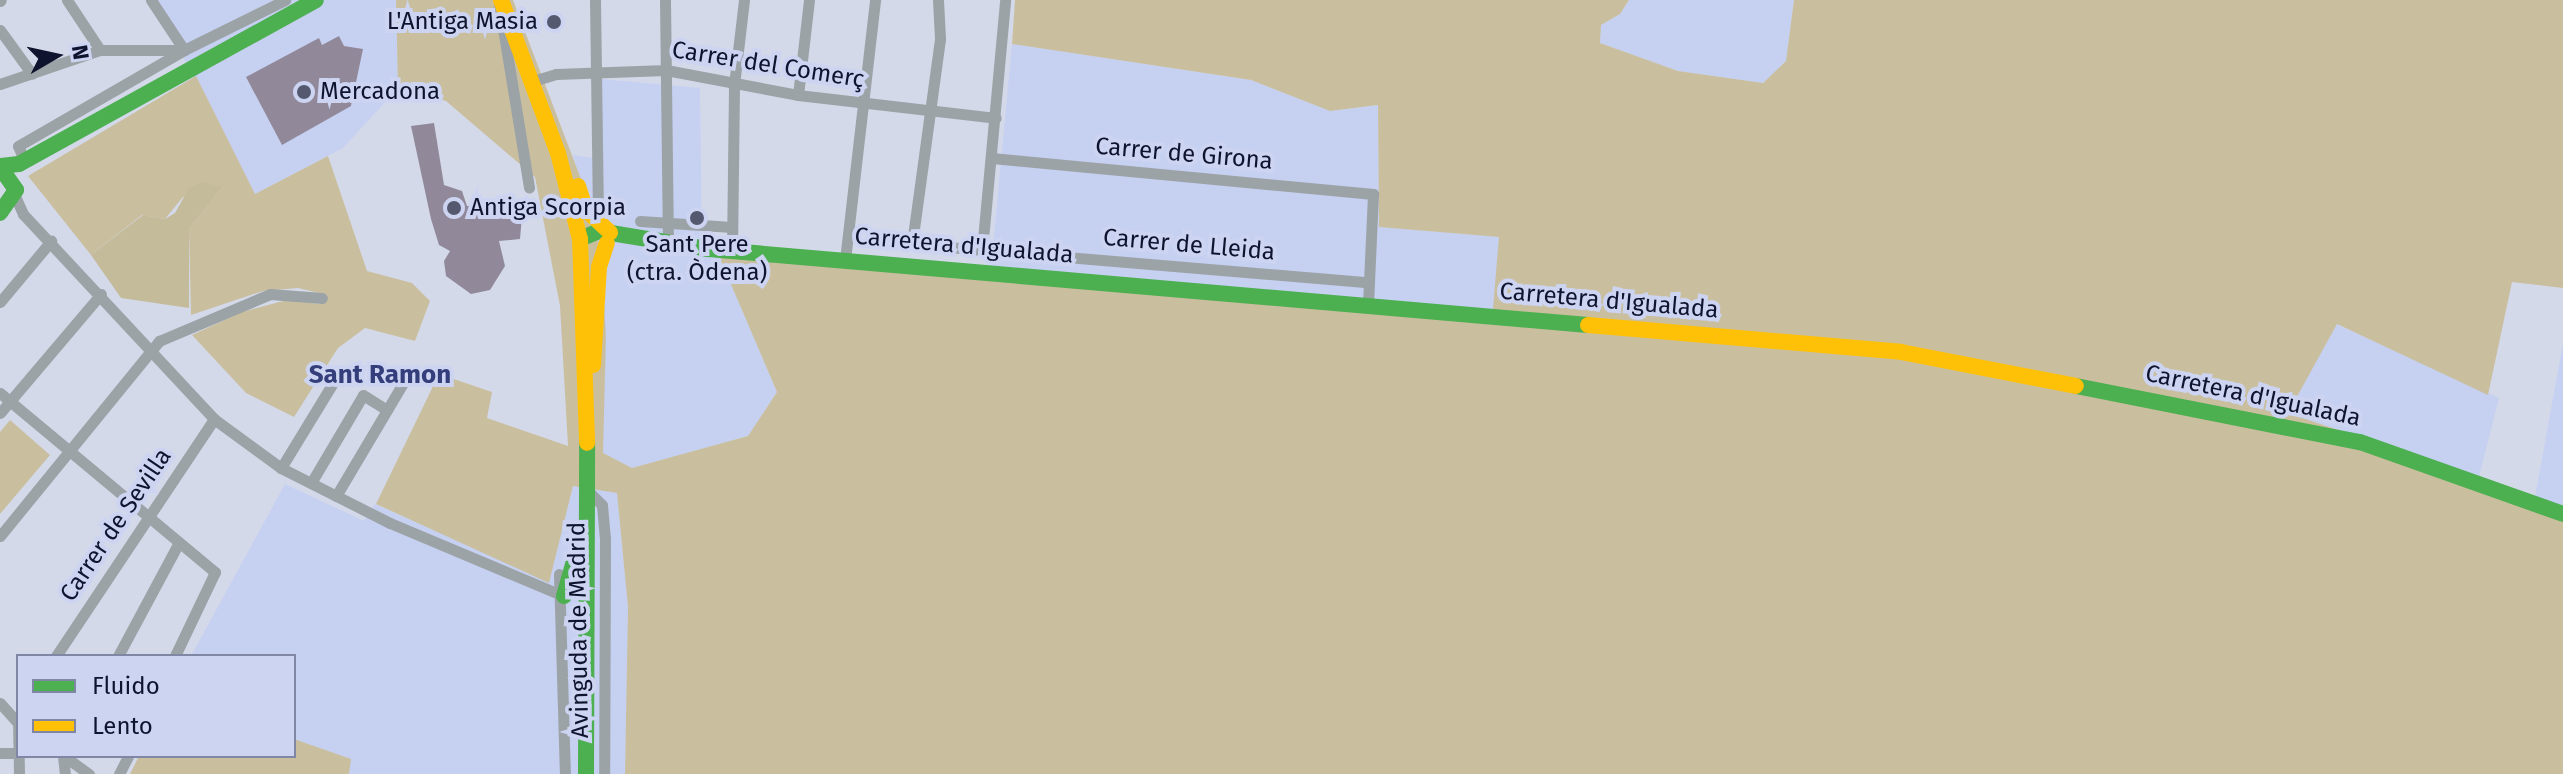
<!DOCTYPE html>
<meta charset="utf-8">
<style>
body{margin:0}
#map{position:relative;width:2563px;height:774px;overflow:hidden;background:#d4d9ea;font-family:"Fira Sans",sans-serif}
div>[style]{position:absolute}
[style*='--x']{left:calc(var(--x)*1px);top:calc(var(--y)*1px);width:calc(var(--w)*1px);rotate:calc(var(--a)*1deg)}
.built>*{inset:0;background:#c6d0f1}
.green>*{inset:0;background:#c9bf9f}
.forest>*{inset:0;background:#c4bb9a}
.building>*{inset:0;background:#91899a}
.street>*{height:11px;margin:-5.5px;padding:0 5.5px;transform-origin:5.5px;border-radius:5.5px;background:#9ca3a6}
.fast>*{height:16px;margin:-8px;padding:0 8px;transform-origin:8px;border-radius:8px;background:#4caf50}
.slow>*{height:16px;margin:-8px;padding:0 8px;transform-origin:8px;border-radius:8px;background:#ffc107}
.dots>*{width:22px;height:22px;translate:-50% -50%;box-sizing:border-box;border:4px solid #ccd4f2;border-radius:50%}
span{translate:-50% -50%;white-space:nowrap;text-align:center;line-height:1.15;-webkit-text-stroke:8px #ccd4f2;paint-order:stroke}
.poi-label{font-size:24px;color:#0f142e}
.right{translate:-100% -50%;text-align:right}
.left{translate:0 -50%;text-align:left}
.street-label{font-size:24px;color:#0f142e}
.neighbourhood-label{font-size:26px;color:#343e7b;font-weight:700}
.legend{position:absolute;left:16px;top:654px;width:280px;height:104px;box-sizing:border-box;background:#ccd4f2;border:2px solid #8087a4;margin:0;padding:10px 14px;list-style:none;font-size:24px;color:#0f142e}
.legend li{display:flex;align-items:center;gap:16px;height:40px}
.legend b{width:40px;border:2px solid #8087a4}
.north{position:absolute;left:16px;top:16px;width:80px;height:80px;-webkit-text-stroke:6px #ccd4f2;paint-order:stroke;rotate:81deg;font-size:22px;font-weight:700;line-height:32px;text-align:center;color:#0f142e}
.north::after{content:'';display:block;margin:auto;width:28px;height:36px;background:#0f142e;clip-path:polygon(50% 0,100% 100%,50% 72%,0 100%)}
</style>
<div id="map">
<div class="built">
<i style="clip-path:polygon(153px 0,396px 0,398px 88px,343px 148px,255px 194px)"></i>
<i style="clip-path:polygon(1629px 0,1794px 0,1786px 61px,1763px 83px,1678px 71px,1600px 43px,1601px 25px,1620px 14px)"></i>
<i style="clip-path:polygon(1012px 44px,1251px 80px,1330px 111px,1378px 105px,1379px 227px,1500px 237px,1492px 320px,990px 279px)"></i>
<i style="clip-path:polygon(601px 79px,700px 88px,702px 243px,718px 254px,777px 392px,748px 436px,632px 468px,603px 454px,601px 254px,573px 155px,598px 159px)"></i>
<i style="clip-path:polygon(2336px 324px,2499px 398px,2479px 477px,2288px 413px)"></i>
<i style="clip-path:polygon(2563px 343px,2563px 506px,2535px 497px)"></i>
<i style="clip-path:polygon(285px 484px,364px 521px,375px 504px,549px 582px,573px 485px,617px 493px,628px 607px,625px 774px,349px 774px,350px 759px,294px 739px,294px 656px,191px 656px)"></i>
</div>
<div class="green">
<i style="clip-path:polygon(396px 0,513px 0,589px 200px,601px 254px,606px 336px,603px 453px,632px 468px,748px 436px,777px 392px,718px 254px,1492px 320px,1499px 237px,1379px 227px,1378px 105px,1330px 111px,1251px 80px,1012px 44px,1015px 0,1629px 0,1620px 14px,1601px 25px,1600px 43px,1678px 71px,1763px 83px,1786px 61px,1794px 0,2563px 0,2563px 288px,2512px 282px,2488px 395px,2337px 324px,2288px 413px,2563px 506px,2563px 774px,625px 774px,628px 607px,617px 493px,573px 486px,549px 583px,376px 504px,439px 374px,492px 392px,487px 418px,568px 446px,560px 306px,535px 177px,446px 101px,398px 88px)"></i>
<i style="clip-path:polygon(196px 76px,255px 194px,328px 156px,367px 271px,412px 283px,430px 301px,415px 341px,365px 328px,338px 348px,294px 417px,246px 393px,192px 335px,242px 312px,287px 300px,319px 304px,327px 295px,298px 288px,263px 291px,191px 315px,189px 229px,221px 188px,183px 197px,165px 219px,142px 215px,91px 255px,28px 176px)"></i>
<i style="clip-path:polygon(10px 420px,50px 455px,0 514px,0 432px)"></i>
<i style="clip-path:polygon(294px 739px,351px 759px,349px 774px,130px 774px,139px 756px,294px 756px)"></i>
</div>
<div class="forest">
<i style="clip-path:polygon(202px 182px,222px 187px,189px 229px,189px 308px,121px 298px,91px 255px,143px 215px,165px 219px,175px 213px,189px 188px)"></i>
</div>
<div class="building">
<i style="clip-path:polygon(339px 36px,344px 46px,363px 49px,351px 106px,282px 145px,246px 77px,319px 38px,322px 45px)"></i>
<i style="clip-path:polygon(434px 123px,444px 185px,462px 191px,467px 206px,509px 203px,522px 216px,520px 239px,499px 241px,505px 266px,490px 290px,471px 294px,446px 276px,444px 261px,450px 251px,439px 245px,431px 219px,411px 126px)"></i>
</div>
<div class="street">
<i style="--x:67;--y:0;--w:60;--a:56.6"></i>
<i style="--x:151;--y:0;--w:60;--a:56.6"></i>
<i style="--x:595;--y:0;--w:219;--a:89.2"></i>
<i style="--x:665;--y:0;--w:244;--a:89.3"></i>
<i style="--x:938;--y:0;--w:39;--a:87"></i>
<i style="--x:940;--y:39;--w:207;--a:97.8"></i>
<i style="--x:912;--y:244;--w:457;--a:4.8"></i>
<i style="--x:0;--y:1;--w:1;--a:-45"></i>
<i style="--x:499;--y:4;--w:186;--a:80.7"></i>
<i style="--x:0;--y:30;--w:54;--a:54"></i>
<i style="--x:533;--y:81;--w:24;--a:-17"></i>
<i style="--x:556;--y:74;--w:110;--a:-2.1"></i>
<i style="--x:666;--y:70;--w:134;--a:10.7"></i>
<i style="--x:798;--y:95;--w:199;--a:6.6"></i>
<i style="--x:0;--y:84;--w:106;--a:-18.8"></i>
<i style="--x:100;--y:50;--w:83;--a:0"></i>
<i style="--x:798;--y:95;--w:96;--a:-83.4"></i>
<i style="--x:992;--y:158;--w:383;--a:5.4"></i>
<i style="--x:1373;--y:194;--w:111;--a:92.6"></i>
<i style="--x:24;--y:160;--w:15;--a:-113"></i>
<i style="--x:18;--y:146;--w:192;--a:-30"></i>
<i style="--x:184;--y:50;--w:113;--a:-26.3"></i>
<i style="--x:15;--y:196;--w:20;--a:66"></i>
<i style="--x:23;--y:214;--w:280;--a:47"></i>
<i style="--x:214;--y:419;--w:83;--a:36.2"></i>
<i style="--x:281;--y:468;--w:122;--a:26.8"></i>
<i style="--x:390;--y:523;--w:189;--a:22.8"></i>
<i style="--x:640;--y:221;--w:92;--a:3.7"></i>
<i style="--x:982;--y:250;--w:251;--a:-84.7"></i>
<i style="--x:732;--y:251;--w:166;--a:-89.3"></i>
<i style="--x:734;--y:85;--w:86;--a:-83.3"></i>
<i style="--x:845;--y:260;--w:262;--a:-83.4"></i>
<i style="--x:0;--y:302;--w:80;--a:-50.1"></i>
<i style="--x:0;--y:393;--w:280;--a:39.8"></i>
<i style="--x:215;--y:572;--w:93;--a:115.5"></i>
<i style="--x:0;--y:413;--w:156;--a:-49.7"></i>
<i style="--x:281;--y:468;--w:105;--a:-58.6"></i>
<i style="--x:311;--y:483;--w:102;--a:-59.4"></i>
<i style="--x:363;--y:395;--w:28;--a:32"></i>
<i style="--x:589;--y:492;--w:18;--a:45"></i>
<i style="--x:602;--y:505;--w:34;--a:85"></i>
<i style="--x:605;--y:539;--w:235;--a:90.2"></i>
<i style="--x:336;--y:496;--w:143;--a:-59.3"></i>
<i style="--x:0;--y:536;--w:252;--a:-50.8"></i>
<i style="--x:159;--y:341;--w:121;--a:-22.9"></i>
<i style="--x:270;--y:294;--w:52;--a:4.4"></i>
<i style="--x:559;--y:574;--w:200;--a:88.3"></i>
<i style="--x:56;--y:656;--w:285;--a:-56.3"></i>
<i style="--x:118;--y:656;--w:129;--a:-61.8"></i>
<i style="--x:0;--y:703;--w:27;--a:48"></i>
<i style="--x:18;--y:717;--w:57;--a:89"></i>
<i style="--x:0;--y:753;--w:17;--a:0"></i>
<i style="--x:63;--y:756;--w:18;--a:84"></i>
<i style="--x:64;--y:756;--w:31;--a:36"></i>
<i style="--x:119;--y:774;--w:20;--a:-63"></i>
</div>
<div class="fast">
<i style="--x:0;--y:166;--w:19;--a:-6"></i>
<i style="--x:19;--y:164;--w:339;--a:-28.9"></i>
<i style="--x:0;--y:167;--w:28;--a:55"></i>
<i style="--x:16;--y:190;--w:28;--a:125"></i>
<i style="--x:580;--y:239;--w:21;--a:-23"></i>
<i style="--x:599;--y:231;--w:110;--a:9.4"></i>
<i style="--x:708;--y:249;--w:883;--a:4.94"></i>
<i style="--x:2076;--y:386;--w:289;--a:11.2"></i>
<i style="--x:2360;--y:442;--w:215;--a:19.5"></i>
<i style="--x:564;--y:596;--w:66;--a:-74.1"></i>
<i style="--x:586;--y:774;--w:331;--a:-89.8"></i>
</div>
<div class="slow">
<i style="--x:501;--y:0;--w:163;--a:69.6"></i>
<i style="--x:558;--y:153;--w:89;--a:75.7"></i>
<i style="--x:580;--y:239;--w:204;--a:88"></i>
<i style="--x:578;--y:186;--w:25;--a:72"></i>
<i style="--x:586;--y:210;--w:33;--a:43"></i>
<i style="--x:1588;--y:325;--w:314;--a:4.9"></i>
<i style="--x:1901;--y:352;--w:178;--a:11"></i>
<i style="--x:593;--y:365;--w:98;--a:-86.5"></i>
<i style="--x:599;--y:267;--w:25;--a:-72"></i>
</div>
<div class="dots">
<i style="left:554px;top:22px;background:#545970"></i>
<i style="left:304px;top:92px;background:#545970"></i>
<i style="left:454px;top:208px;background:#545970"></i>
<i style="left:697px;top:218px;background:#545970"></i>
</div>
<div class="poi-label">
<span class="right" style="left:538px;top:22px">L'Antiga Masia</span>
<span class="left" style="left:320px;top:92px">Mercadona</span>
<span class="left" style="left:470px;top:208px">Antiga Scorpia</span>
<span style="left:697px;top:259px">Sant Pere<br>(ctra. Òdena)</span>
</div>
<div class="street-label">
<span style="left:768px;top:65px;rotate:9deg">Carrer del Comerç</span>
<span style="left:1184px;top:154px;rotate:5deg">Carrer de Girona</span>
<span style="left:1189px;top:245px;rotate:5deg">Carrer de Lleida</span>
<span style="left:964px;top:246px;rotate:5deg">Carretera d'Igualada</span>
<span style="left:1609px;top:301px;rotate:5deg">Carretera d'Igualada</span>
<span style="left:2253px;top:396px;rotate:12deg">Carretera d'Igualada</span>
<span style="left:116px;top:525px;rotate:-56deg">Carrer de Sevilla</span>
<span style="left:579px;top:630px;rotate:-91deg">Avinguda de Madrid</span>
</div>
<div class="neighbourhood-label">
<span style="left:380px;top:375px">Sant Ramon</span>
</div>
<ul class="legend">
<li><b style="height:10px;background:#4caf50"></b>Fluido</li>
<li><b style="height:10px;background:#ffc107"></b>Lento</li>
</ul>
<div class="north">N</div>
</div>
